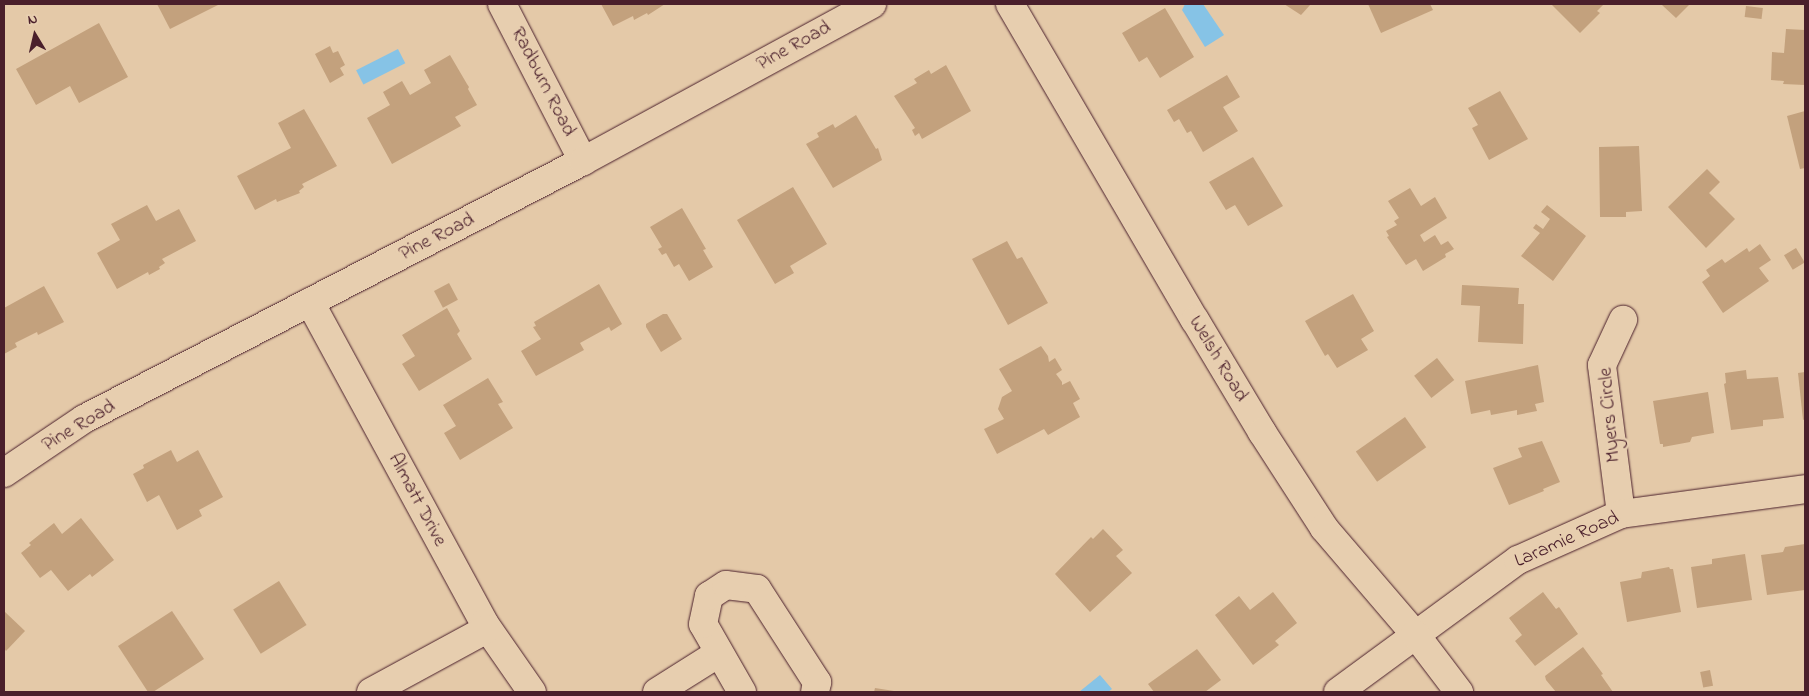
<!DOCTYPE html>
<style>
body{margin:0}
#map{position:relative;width:1809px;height:696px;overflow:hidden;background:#e4c9a8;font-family:"Indie Flower",sans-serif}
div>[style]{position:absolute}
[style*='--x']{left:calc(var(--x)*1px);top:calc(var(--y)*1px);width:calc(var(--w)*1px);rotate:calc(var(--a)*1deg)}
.water>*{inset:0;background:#86c3e6;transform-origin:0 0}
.building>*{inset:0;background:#c3a17d;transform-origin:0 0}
.roads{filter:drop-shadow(0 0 1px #4a1f2b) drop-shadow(0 0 1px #4a1f2b)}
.minor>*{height:28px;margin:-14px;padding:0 14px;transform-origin:14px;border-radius:14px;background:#e7ceaf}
.major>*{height:28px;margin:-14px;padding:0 14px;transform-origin:14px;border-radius:14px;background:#e7ceaf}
span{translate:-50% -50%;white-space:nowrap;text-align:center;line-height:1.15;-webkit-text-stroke:5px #e7ceaf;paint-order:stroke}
.street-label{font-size:20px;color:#4a1f2b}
.frame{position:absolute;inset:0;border:5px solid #4a1f2b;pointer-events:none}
.north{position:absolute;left:10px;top:10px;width:50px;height:50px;-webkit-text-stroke:4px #e7ceaf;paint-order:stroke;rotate:351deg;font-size:14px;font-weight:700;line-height:20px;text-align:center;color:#4a1f2b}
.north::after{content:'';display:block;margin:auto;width:18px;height:22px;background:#4a1f2b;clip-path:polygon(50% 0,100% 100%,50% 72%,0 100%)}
</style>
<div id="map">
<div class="water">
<i style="clip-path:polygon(1185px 4px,1203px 4px,1224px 35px,1205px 47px,1182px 10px)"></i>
<i style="left:398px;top:49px;width:16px;height:47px;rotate:63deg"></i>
<i style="clip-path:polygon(1100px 675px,1112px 689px,1108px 692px,1079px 692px)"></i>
</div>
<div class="building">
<i style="clip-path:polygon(157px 4px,220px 4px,170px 29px)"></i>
<i style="clip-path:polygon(601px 4px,665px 4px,648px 15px,647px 13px,634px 20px,633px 16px,613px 26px)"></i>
<i style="clip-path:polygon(1284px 4px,1311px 4px,1301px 15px)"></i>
<i style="clip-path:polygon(1368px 4px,1430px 4px,1433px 10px,1381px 33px)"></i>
<i style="clip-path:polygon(1553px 4px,1604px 4px,1597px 11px,1600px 13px,1580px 33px,1552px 5px)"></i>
<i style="clip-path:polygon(1664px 4px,1690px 4px,1676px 18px,1662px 5px)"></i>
<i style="left:1746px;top:6px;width:17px;height:11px;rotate:7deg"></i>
<i style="clip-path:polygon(1165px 8px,1194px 57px,1160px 78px,1147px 57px,1139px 62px,1122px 33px)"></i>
<i style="clip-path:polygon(99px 23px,128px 77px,79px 103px,70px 86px,36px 105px,16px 69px)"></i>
<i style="clip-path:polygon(1786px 29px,1805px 30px,1805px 85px,1783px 84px,1784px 81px,1771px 80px,1772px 52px,1784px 53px)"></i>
<i style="clip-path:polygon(330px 46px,333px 53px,338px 51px,345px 65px,340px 68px,344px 75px,330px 83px,315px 54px)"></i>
<i style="clip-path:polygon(450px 55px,467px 84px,469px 87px,468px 89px,477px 105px,455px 117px,461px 126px,392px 164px,367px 118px,390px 105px,383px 92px,402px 81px,410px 95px,431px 83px,424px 70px)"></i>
<i style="clip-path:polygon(946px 65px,971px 111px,922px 139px,919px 133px,915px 136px,912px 130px,915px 128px,894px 96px,917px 83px,914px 79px,929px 70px,931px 74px)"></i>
<i style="clip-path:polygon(1227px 75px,1240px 97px,1223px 107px,1238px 131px,1203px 152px,1191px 131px,1187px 133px,1179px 119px,1174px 122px,1167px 110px)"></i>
<i style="clip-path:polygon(1500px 91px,1528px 139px,1489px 160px,1472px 128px,1478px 125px,1468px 108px)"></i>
<i style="clip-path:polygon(304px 109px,337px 166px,302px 184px,304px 187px,299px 191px,300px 193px,277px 202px,276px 199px,255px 210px,237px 176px,291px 148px,278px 123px)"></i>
<i style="clip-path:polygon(1805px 111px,1805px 168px,1800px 169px,1787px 116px)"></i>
<i style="clip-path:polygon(856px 115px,876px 149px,878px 148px,882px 160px,833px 188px,806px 144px,819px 137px,817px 133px,833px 124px,835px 128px)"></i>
<i style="clip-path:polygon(1639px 146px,1642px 211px,1626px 212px,1626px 217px,1600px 217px,1599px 147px)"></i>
<i style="clip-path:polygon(1253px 157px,1283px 206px,1248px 226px,1235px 205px,1226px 210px,1209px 182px)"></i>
<i style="clip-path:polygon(1707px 169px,1720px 182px,1709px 193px,1735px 219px,1706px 248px,1668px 207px)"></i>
<i style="clip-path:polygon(793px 187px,827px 244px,790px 266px,794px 273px,775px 284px,737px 220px)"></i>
<i style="clip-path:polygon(1410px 188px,1421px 206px,1435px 197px,1447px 218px,1420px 235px,1424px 242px,1435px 235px,1441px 245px,1448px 241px,1454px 249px,1445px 254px,1446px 257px,1423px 271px,1416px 259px,1406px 265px,1387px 237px,1389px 236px,1386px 231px,1397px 225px,1394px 221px,1399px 218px,1388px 201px)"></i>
<i style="clip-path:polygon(147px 205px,156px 221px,179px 209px,196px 241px,162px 259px,165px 263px,159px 267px,160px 269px,149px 275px,148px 272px,117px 289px,97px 253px,120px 240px,111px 224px)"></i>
<i style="clip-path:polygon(1547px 205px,1586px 236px,1553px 281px,1521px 256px,1540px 233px,1533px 228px,1536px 224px,1543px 229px,1550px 219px,1541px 212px)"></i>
<i style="clip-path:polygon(682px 208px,706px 249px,703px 250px,713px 267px,689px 281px,679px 264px,674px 267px,666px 253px,662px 255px,658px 249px,662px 247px,650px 227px)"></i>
<i style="clip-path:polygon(1007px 241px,1017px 259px,1022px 257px,1048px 303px,1008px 325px,972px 259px)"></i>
<i style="clip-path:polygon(1760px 244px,1771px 260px,1759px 268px,1769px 281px,1723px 313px,1702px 282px,1710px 276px,1706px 270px,1722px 259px,1725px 263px,1747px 248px,1749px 252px)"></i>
<i style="left:1796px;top:248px;width:17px;height:14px;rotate:59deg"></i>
<i style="left:449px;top:283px;width:19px;height:17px;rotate:62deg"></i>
<i style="clip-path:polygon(599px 284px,622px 324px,611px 331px,609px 327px,580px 343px,584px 350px,536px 376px,521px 351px,541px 339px,533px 327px,536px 326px,534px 322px)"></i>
<i style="clip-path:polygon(1462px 285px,1519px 288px,1518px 304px,1524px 304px,1523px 344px,1478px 342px,1480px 306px,1461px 305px)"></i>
<i style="clip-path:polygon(44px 286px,64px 322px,38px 335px,37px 332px,15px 343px,17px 347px,4px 354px,4px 308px)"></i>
<i style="clip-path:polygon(1353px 294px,1374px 331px,1361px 339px,1368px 350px,1337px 368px,1328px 354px,1325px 356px,1305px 321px)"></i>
<i style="clip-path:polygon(447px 308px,460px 331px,457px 334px,472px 359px,419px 391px,402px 364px,415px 356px,402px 335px)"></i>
<i style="clip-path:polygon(663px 314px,667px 314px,682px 339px,661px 352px,646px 327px,646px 324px)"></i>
<i style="clip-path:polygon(1041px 346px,1048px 356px,1049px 362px,1055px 358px,1062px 370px,1056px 374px,1062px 382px,1062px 385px,1070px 381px,1080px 399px,1073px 403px,1080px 417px,1048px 435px,1044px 429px,997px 454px,984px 429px,1004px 419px,998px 409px,1002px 397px,1012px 391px,999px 369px)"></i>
<i style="left:1437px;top:358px;width:28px;height:29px;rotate:52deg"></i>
<i style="clip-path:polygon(1538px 365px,1544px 402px,1535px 404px,1537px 411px,1517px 415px,1517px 410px,1491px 415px,1490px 410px,1471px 414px,1465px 381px)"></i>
<i style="clip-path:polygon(1746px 370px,1747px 379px,1778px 377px,1784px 418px,1763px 420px,1763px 426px,1731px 430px,1724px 384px,1726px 383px,1725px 373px)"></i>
<i style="clip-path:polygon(1805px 372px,1805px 419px,1803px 420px,1798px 373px)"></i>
<i style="clip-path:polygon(488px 378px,503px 402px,498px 404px,513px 428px,460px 460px,444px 433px,456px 426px,443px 405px)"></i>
<i style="clip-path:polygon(1708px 392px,1714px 433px,1692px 437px,1690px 442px,1663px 447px,1663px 444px,1660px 444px,1653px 401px)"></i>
<i style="left:1405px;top:417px;width:37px;height:60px;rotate:55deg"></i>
<i style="clip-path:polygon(1542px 441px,1560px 482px,1543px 489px,1544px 491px,1509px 505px,1493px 468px,1522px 457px,1518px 448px)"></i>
<i style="clip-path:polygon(171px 450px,177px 462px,198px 450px,223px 497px,199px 510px,202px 516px,177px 530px,159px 495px,147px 502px,133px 474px,144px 468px,143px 465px)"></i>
<i style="clip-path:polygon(81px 518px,114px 560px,92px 577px,90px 574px,68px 591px,51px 570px,40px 578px,21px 553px,31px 545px,29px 543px,54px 523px,62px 534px)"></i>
<i style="clip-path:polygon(1103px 529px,1123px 550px,1116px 556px,1132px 573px,1090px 612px,1055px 574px,1091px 537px,1093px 539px)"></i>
<i style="clip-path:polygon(1805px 544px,1805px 590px,1767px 595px,1761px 555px,1783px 552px,1785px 547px)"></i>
<i style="clip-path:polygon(1745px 554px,1752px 600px,1697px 608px,1691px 567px,1712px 564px,1712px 559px)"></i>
<i style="clip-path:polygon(1669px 567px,1670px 569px,1673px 569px,1681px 612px,1627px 622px,1620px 582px,1641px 578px,1642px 572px)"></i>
<i style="left:279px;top:581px;width:52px;height:54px;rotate:58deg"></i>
<i style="clip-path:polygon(1273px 592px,1297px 623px,1275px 641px,1279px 645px,1253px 665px,1215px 615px,1239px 596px,1250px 610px)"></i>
<i style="clip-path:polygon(1543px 592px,1556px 609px,1559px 607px,1578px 634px,1535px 666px,1515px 641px,1522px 635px,1509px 618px)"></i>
<i style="clip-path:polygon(4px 611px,25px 631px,6px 651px,4px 648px)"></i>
<i style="clip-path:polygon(172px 611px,204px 659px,153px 692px,148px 692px,118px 646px)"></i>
<i style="clip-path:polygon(1583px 647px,1603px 674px,1601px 675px,1613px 692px,1556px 692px,1546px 680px,1545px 676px)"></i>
<i style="clip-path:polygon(1197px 649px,1221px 680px,1205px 692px,1154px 692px,1148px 684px)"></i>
<i style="left:1710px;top:670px;width:16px;height:10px;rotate:79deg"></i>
<i style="clip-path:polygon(875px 688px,894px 691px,894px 692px,874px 692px)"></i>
</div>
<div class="roads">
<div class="minor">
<i style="--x:502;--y:4;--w:177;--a:62.7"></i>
<i style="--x:310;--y:302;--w:365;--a:61.5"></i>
<i style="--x:484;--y:623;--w:84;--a:55.2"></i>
<i style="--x:4;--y:473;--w:97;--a:-34"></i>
<i style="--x:84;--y:419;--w:562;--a:-27.34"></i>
<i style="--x:583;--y:161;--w:329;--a:-28.5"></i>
<i style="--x:1621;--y:514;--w:150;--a:-97.3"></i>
<i style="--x:1602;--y:365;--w:50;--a:-65"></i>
<i style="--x:371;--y:692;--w:132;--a:-28.5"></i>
<i style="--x:657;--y:692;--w:73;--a:-32.2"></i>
<i style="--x:742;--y:692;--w:78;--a:-119.8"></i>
<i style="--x:703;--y:624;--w:29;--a:-78"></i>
<i style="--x:709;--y:596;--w:20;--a:-33"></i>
<i style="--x:726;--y:585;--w:31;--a:7"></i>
<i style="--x:757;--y:589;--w:111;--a:57.2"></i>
<i style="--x:817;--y:682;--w:10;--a:101"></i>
<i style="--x:1338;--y:692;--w:223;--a:-36.3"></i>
<i style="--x:1518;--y:560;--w:113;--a:-24.1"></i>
<i style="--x:1621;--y:514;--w:186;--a:-7.7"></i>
</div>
<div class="major">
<i style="--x:1010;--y:4;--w:366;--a:59.7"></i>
<i style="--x:1195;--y:320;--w:131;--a:59.1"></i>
<i style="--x:1262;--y:432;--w:114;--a:57.1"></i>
<i style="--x:1324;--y:528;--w:140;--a:49.4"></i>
<i style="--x:1415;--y:634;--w:73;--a:52.8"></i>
</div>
</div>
<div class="street-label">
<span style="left:794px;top:46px;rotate:-29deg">Pine Road</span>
<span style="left:543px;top:82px;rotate:63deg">Radburn Road</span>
<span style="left:437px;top:237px;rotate:-27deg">Pine Road</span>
<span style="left:1218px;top:359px;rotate:59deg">Welsh Road</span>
<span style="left:1610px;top:415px;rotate:-95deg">Myers Circle</span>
<span style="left:79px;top:426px;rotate:-31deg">Pine Road</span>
<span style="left:417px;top:500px;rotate:62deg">Almatt Drive</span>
<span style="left:1567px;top:540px;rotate:-24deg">Laramie Road</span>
</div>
<div class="frame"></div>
<div class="north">N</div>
</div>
